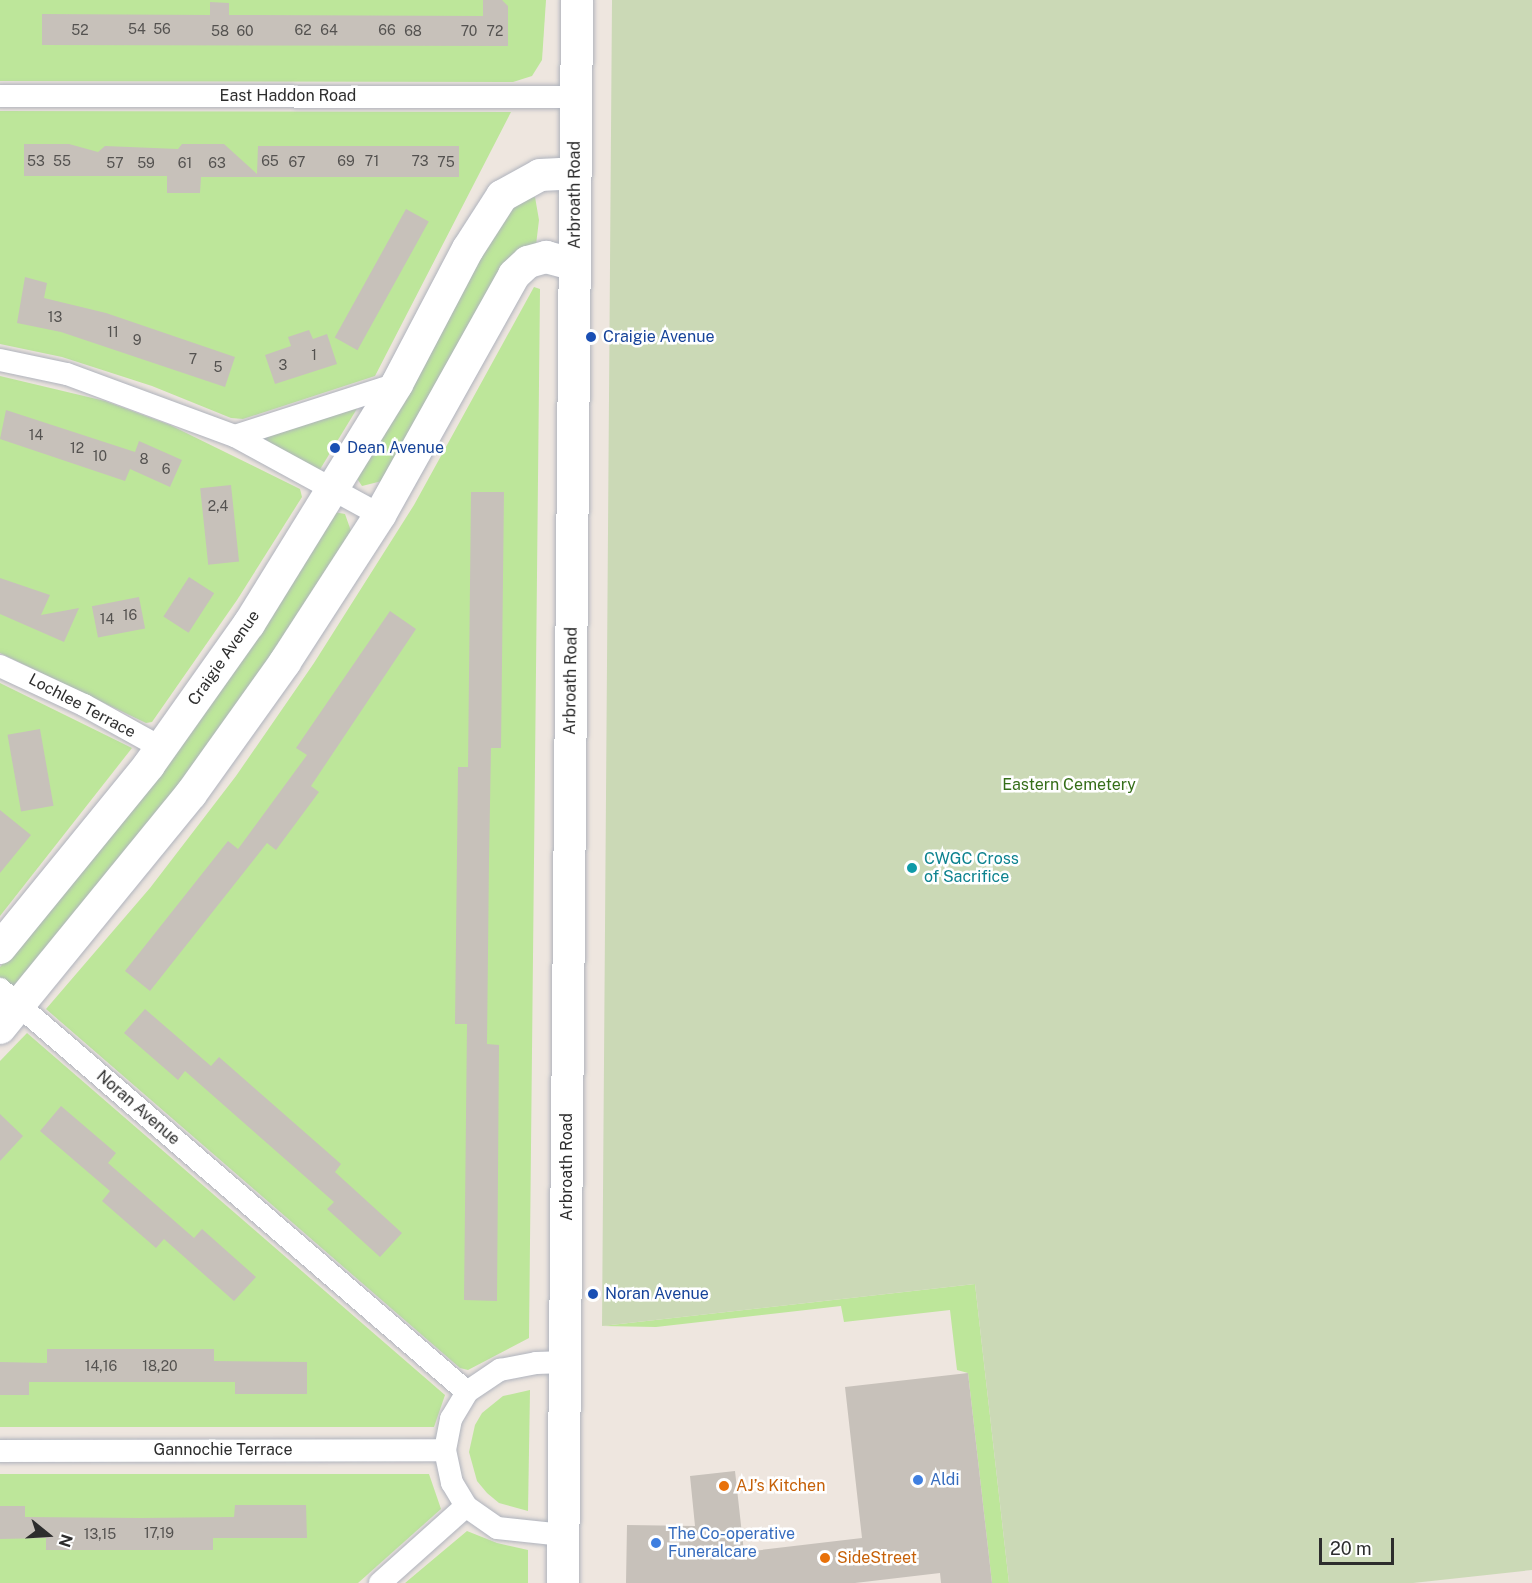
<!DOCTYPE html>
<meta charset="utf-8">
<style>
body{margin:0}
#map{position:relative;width:1532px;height:1583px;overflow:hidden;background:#eee6df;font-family:"Public Sans",sans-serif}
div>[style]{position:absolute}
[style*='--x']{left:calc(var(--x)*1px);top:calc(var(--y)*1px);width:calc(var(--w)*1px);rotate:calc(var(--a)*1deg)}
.green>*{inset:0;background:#bde69a}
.cemetery>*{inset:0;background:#cbd9b6}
.building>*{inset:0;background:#c7c1ba;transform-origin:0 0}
.roads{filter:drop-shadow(0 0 2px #afb3bd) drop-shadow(0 0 2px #afb3bd)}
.street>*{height:22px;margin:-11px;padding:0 11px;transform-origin:11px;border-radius:11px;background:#fff}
.secondary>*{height:32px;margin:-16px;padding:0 16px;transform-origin:16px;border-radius:16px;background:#fff}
.dots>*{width:16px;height:16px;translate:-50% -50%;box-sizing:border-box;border:3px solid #fff;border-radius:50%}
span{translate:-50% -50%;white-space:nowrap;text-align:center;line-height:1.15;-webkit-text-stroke:5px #fff;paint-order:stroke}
.number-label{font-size:14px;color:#545250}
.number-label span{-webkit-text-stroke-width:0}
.street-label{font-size:16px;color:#2d2d2d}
.transit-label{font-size:16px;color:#164399}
.left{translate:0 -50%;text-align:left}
.park-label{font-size:16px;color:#356e19}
.culture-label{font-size:16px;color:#0d838f}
.shop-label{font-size:16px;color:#366cbe}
.food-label{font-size:16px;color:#c56008}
.north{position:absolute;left:18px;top:1505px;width:60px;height:60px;-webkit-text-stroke:4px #fff;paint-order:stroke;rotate:108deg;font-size:16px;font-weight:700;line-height:24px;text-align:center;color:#2d2d2d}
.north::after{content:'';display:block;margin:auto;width:21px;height:27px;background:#2d2d2d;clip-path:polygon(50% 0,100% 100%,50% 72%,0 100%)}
.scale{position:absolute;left:1319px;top:1538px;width:75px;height:27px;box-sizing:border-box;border:3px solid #2d2d2d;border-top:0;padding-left:8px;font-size:18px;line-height:21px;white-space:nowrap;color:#2d2d2d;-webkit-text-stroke:4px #fff;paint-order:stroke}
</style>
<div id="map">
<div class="green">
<i style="clip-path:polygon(0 0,546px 0,542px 60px,532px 76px,513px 82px,0 81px)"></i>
<i style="clip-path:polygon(0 111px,511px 112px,375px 376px,243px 419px,231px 418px,152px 386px,62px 357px,0 344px)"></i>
<i style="clip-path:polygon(535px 197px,539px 220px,536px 245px,512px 255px,460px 356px,386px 480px,362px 486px,356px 477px,485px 244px,511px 206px,522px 198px)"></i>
<i style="clip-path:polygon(534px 287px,540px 289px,529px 1338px,468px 1370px,460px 1368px,46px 1009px,150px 888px,236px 776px,314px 663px,414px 505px)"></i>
<i style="clip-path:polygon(0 376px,105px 401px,170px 425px,300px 489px,302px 497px,237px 600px,152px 722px,146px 723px,0 653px)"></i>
<i style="clip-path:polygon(358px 407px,319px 471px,259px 439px)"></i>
<i style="clip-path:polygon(334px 512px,345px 514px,351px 531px,348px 544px,182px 788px,14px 990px,0 977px,0 967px,84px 867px)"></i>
<i style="clip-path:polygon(0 683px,132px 748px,0 916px)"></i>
<i style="clip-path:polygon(27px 1033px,445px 1395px,434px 1427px,0 1427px,0 1061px)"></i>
<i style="clip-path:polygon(975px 1284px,1009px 1583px,992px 1583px,968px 1373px,957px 1370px,950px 1310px,844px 1322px,841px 1306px,656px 1327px,602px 1326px)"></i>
<i style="clip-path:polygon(530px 1390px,528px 1511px,499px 1503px,487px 1493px,477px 1481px,469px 1452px,475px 1425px,482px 1413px,503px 1396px)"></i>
<i style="clip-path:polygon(0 1474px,429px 1474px,441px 1509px,358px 1583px,0 1583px)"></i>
<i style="clip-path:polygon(467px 1531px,497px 1543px,528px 1550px,528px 1583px,405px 1583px)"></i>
</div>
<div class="cemetery">
<i style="clip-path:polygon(612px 0,1532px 0,1532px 1570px,1413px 1583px,1009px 1583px,975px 1284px,602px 1326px)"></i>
</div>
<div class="building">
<i style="clip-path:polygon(483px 0,502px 0,508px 6px,508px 46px,42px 45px,42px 14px,210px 15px,210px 2px,229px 3px,229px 15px,483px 16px)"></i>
<i style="clip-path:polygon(24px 144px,69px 144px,98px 152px,105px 146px,178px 149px,182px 144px,224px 144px,257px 174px,258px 146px,459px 146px,459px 177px,201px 177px,200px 193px,167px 193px,167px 176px,24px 176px)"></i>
<i style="left:406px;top:209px;width:26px;height:147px;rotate:29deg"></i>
<i style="clip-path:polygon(25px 277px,47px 283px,44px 298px,106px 313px,235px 357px,225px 387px,61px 332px,17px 323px)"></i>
<i style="clip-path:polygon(309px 330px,313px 339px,327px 334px,337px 364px,275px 384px,265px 355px,291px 346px,288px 337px)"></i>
<i style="clip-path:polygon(6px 410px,135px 452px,139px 441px,182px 460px,170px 487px,130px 469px,125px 481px,0 439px)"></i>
<i style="left:231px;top:485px;width:77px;height:31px;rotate:84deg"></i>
<i style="clip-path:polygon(471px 492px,504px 492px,501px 748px,491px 748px,489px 860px,487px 1044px,499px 1045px,497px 1301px,464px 1300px,467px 1024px,455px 1024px,458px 767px,468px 767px)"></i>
<i style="left:189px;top:577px;width:30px;height:47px;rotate:33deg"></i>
<i style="clip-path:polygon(0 578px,50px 595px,41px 615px,79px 608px,64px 642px,0 614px)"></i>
<i style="left:139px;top:597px;width:32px;height:48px;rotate:79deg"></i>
<i style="clip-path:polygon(390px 611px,416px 629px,311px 786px,319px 792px,276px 850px,267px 843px,150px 991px,125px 971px,228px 841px,238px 849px,307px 755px,296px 748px)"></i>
<i style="left:40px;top:729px;width:78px;height:33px;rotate:80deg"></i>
<i style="clip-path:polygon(0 810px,31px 835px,0 873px)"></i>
<i style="clip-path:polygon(145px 1009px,211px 1066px,219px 1057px,341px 1164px,335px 1172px,402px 1233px,380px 1257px,327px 1209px,334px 1202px,185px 1071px,178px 1080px,124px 1033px)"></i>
<i style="clip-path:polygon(61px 1106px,116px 1153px,108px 1163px,194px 1238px,202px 1229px,256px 1277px,234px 1301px,164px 1239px,156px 1248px,102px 1201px,110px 1191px,40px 1131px)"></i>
<i style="clip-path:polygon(0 1114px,23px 1136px,0 1161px)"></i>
<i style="clip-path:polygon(47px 1349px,214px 1349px,214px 1361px,307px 1362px,307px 1394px,235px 1394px,235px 1382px,29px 1382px,29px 1395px,0 1395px,0 1362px,47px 1363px)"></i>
<i style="clip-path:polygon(968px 1373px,992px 1583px,941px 1583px,940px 1573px,855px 1583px,626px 1583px,627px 1525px,695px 1526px,690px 1476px,735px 1471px,744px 1552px,862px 1538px,845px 1387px)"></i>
<i style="clip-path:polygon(235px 1505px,306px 1505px,307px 1538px,213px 1538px,213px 1550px,46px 1550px,46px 1538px,0 1539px,0 1506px,25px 1506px,25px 1517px,141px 1518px,234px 1517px)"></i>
</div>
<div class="roads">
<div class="street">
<i style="--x:0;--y:96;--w:577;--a:0.1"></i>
<i style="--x:0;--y:360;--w:68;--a:11.8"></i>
<i style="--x:67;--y:374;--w:179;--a:20.3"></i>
<i style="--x:235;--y:436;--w:165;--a:28.6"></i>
<i style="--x:235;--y:436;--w:170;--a:-17.8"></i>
<i style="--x:0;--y:666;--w:93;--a:24.9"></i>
<i style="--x:84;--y:705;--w:89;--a:28.9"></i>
<i style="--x:0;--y:989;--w:617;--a:40.79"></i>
<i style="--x:0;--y:1451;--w:445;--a:-0.1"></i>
<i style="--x:563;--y:1535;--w:66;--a:-173.9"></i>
<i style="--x:497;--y:1528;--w:38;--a:-145"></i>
<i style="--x:466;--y:1506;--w:27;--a:-121"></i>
<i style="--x:452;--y:1483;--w:34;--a:-102"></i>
<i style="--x:445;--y:1450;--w:32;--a:-79"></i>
<i style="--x:451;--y:1419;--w:31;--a:-59"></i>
<i style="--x:467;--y:1392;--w:40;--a:-34"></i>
<i style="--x:500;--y:1370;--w:37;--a:-11"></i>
<i style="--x:536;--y:1363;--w:30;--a:-2"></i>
<i style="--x:380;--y:1583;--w:115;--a:-41.8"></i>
</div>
<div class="secondary">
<i style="--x:0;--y:948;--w:236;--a:-50.8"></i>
<i style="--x:149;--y:765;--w:173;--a:-54.7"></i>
<i style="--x:249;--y:624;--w:282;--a:-58.3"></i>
<i style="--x:397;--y:384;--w:153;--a:-62.3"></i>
<i style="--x:468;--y:249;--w:63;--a:-57.3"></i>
<i style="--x:502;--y:196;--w:43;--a:-28.9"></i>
<i style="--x:540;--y:175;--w:35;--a:-3"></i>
<i style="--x:0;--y:1028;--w:302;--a:-50.8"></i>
<i style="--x:191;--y:794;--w:162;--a:-54.5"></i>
<i style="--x:285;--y:662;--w:175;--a:-57.1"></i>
<i style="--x:380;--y:515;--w:275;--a:-60.8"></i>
<i style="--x:514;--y:275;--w:19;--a:-43"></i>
<i style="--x:528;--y:262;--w:19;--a:-16"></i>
<i style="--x:546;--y:257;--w:30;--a:15"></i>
<i style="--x:563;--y:1583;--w:1583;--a:-89.49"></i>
</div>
</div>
<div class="dots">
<i style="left:591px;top:337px;background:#1a4fb4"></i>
<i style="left:335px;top:448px;background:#1a4fb4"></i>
<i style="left:912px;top:868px;background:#0f9aa8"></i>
<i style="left:593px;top:1294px;background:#1a4fb4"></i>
<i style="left:918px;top:1480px;background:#3f7fe0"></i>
<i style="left:724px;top:1486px;background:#e8710a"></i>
<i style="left:656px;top:1543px;background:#3f7fe0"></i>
<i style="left:825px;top:1558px;background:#e8710a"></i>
</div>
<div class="number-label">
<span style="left:137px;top:29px">54</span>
<span style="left:162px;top:29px">56</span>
<span style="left:80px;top:30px">52</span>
<span style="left:303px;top:30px">62</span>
<span style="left:329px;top:30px">64</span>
<span style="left:387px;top:30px">66</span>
<span style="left:220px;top:31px">58</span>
<span style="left:245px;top:31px">60</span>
<span style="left:413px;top:31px">68</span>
<span style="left:469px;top:31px">70</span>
<span style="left:495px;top:31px">72</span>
<span style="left:36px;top:161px">53</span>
<span style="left:62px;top:161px">55</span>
<span style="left:270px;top:161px">65</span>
<span style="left:346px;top:161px">69</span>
<span style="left:372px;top:161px">71</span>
<span style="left:420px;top:161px">73</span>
<span style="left:297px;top:162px">67</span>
<span style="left:446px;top:162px">75</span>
<span style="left:115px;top:163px">57</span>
<span style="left:146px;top:163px">59</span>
<span style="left:185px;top:163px">61</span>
<span style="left:217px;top:163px">63</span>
<span style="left:55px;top:317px">13</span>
<span style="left:113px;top:332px">11</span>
<span style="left:137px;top:340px">9</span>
<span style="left:314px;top:355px">1</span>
<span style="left:193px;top:359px">7</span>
<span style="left:283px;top:365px">3</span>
<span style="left:218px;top:367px">5</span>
<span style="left:36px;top:435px">14</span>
<span style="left:77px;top:448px">12</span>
<span style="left:100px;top:456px">10</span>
<span style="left:144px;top:459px">8</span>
<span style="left:166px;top:469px">6</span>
<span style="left:218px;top:506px">2,4</span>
<span style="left:130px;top:615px">16</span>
<span style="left:107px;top:619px">14</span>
<span style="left:101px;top:1366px">14,16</span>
<span style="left:160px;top:1366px">18,20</span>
<span style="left:159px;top:1533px">17,19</span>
<span style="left:100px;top:1534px">13,15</span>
</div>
<div class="street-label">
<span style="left:288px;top:96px">East Haddon Road</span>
<span style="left:575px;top:195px;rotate:-90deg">Arbroath Road</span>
<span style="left:224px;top:658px;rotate:-55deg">Craigie Avenue</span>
<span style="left:571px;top:681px;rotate:-89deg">Arbroath Road</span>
<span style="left:82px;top:706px;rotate:28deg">Lochlee Terrace</span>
<span style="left:138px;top:1108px;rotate:41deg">Noran Avenue</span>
<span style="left:567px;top:1167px;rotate:-90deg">Arbroath Road</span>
<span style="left:223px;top:1450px">Gannochie Terrace</span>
</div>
<div class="transit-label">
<span class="left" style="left:603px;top:337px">Craigie Avenue</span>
<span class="left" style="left:347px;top:448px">Dean Avenue</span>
<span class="left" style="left:605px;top:1294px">Noran Avenue</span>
</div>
<div class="park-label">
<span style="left:1069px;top:785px">Eastern Cemetery</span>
</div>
<div class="culture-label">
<span class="left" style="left:924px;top:868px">CWGC Cross<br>of Sacrifice</span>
</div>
<div class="shop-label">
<span class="left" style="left:930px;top:1480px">Aldi</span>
<span class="left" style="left:668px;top:1543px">The Co-operative<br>Funeralcare</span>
</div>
<div class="food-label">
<span class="left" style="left:736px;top:1486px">AJ’s Kitchen</span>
<span class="left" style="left:837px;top:1558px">SideStreet</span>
</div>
<div class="north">N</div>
<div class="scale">20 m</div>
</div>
